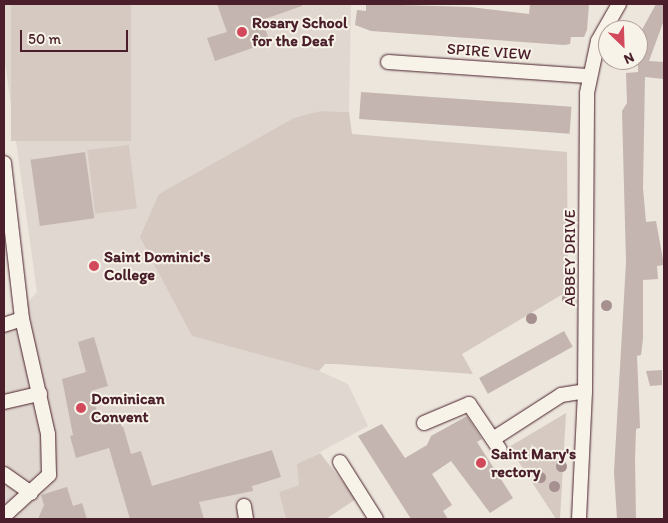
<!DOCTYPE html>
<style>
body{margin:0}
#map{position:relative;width:668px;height:523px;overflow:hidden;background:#ece6dd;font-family:Itim,sans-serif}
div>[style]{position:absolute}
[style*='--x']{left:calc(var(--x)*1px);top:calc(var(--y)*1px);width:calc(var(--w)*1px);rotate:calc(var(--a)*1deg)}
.built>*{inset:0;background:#e0d7d0}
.green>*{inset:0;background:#d5c9c2;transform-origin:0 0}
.building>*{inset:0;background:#c4b5b0;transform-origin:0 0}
.roads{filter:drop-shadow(0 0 1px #4a1f2b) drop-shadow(0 0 1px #4a1f2b)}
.minor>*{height:14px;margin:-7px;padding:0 7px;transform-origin:7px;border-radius:7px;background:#f7f3e8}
.trees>*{width:11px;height:11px;margin:-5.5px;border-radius:50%;background:#a69090}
.dots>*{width:14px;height:14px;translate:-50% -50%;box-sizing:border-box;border:2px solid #f7f3e8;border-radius:50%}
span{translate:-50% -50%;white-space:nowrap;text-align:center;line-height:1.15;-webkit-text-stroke:4px #f7f3e8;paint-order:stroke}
.poi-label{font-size:16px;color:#4a1f2b;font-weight:700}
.left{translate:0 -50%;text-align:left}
.street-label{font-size:16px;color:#4a1f2b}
.frame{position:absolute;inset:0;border:5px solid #4a1f2b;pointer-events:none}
.north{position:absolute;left:598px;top:20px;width:50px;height:50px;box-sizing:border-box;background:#f7f3e8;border:1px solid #b29e9c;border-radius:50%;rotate:156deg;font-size:14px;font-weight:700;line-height:20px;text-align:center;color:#4a1f2b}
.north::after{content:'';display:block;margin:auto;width:18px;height:22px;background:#d1495b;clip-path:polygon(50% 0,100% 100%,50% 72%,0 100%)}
.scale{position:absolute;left:20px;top:30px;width:108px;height:22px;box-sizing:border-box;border:2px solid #4a1f2b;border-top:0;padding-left:6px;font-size:15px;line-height:18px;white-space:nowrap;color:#4a1f2b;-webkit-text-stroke:4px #f7f3e8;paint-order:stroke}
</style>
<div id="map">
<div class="built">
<i style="clip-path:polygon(4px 4px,351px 4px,349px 112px,321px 111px,159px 194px,192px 336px,319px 371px,348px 384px,368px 426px,298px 464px,299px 485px,279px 492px,286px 519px,4px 519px,4px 329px,37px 292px,4px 55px)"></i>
</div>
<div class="green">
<i style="left:11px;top:4px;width:120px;height:137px"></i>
<i style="clip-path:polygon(321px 111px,349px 112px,352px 134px,567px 152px,568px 291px,462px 354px,473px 374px,336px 364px,325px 364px,319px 371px,192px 336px,140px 237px,159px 194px,294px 118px)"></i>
<i style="left:129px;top:145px;width:64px;height:42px;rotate:83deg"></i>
<i style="clip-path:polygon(566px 413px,560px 519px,556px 519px,509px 447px)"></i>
<i style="clip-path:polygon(320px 453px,356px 499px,326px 519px,286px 519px,279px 492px,299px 485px,297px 464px)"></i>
</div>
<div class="building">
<i style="clip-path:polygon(217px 4px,302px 4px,302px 6px,262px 20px,270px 42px,215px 61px,207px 38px,227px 32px)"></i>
<i style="clip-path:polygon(366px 4px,470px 7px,529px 14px,530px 4px,589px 4px,587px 30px,584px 37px,571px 37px,570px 44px,564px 45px,371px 31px,355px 25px,357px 10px,366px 11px)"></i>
<i style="clip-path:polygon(656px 4px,664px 4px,664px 20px,649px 61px,664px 62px,664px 79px,645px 77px,643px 188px,646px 222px,656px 221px,664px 265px,657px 266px,658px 279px,643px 280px,643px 339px,641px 355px,637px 356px,640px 428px,636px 429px,635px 460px,636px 519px,617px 519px,614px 472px,626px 262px,622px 111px,627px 103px,626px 73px,638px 72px,638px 37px)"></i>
<i style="left:361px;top:92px;width:211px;height:27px;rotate:4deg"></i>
<i style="left:85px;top:152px;width:67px;height:55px;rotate:82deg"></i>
<i style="left:564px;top:331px;width:18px;height:97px;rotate:61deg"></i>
<i style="clip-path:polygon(94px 337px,108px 386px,91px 391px,101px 425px,121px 419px,131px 454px,141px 451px,152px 486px,272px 450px,281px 477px,252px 486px,253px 491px,199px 502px,204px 519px,130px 519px,109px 448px,76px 458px,70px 436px,73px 435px,62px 379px,86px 372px,78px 342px)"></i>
<i style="clip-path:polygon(662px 370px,662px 385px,650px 386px,646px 371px)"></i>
<i style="clip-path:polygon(467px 416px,482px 439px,477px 442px,513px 498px,490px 513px,451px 461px,432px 474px,452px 505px,443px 511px,448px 519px,411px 519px,358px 436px,382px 424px,405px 458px,427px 445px,431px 436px)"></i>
<i style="clip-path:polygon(67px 487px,73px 506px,82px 503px,87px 519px,38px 519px,44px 505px,41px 495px)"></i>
</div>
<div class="roads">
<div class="minor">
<i style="--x:388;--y:62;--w:200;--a:4"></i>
<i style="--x:4;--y:163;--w:157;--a:83.4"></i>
<i style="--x:22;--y:319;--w:19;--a:162"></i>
<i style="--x:4;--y:402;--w:37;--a:-13"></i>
<i style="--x:424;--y:423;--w:49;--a:-22.9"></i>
<i style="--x:469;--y:404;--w:55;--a:56"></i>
<i style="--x:493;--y:439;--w:81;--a:-32.9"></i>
<i style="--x:561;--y:395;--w:24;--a:-9"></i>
<i style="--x:340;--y:462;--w:67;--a:57.7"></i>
<i style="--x:4;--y:474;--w:33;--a:35"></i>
<i style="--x:244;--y:506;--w:13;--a:81"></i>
<i style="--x:4;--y:516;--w:61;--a:-42.3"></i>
<i style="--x:49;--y:475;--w:41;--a:-91.4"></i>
<i style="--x:48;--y:434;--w:118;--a:-102.7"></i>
<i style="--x:579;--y:519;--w:128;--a:-87.3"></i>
<i style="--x:585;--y:391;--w:298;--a:-89.6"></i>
<i style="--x:587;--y:93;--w:53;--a:-78.1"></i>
<i style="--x:598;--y:41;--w:43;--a:-60.4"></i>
</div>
</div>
<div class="trees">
<i style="left:567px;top:298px"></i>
<i style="left:606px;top:305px"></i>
<i style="left:531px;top:318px"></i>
<i style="left:540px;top:455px"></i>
<i style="left:561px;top:466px"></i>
<i style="left:540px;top:477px"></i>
<i style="left:554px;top:486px"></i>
</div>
<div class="dots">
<i style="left:242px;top:32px;background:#d1495b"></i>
<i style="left:94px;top:266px;background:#d1495b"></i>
<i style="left:81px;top:408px;background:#d1495b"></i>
<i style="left:481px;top:463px;background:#d1495b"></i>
</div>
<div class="poi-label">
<span class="left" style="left:252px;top:32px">Rosary School<br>for the Deaf</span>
<span class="left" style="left:104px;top:266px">Saint Dominic's<br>College</span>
<span class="left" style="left:91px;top:408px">Dominican<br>Convent</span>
<span class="left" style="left:491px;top:463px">Saint Mary's<br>rectory</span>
</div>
<div class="street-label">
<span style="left:489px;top:52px;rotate:4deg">SPIRE VIEW</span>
<span style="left:570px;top:258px;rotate:-90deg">ABBEY DRIVE</span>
</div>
<div class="frame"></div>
<div class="north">N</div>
<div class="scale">50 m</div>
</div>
